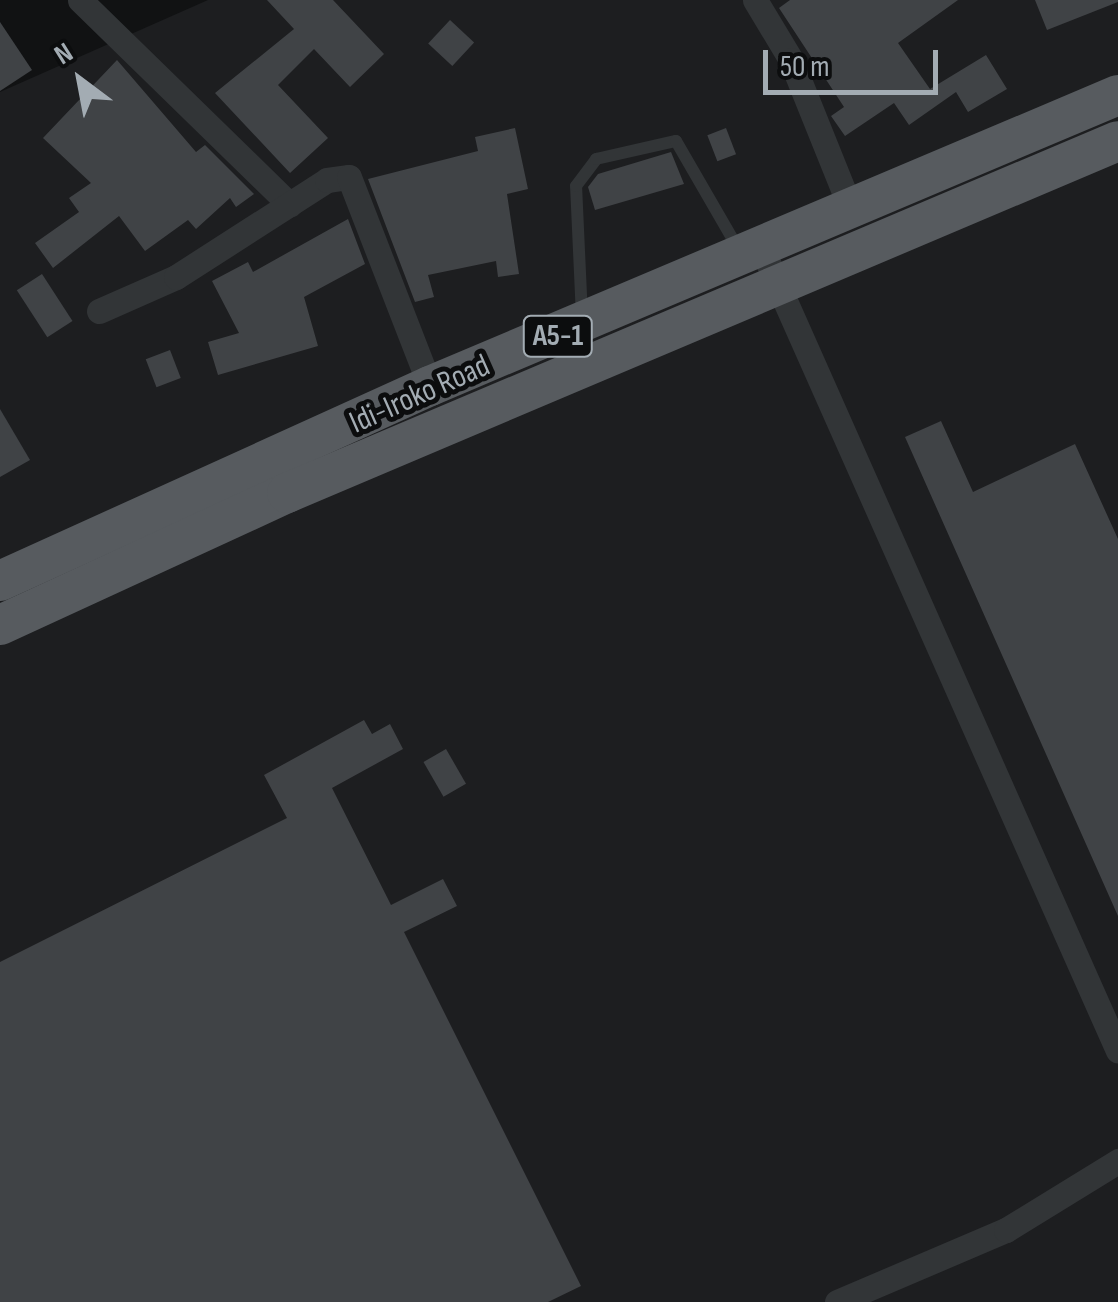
<!DOCTYPE html>
<style>
body{margin:0}
#map{position:relative;width:1118px;height:1302px;overflow:hidden;background:#111213;font-family:"Sofia Sans Condensed",sans-serif}
div>[style]{position:absolute}
[style*='--x']{left:calc(var(--x)*1px);top:calc(var(--y)*1px);width:calc(var(--w)*1px);rotate:calc(var(--a)*1deg)}
.built>*{inset:0;background:#1d1e20}
.building>*{inset:0;background:#404346;transform-origin:0 0}
.service>*{height:12px;margin:-6px;padding:0 6px;transform-origin:6px;border-radius:6px;background:#323537}
.minor>*{height:25px;margin:-12.5px;padding:0 12.5px;transform-origin:12.5px;border-radius:12.5px;background:#323537}
.trunk>*{height:40px;margin:-20px;padding:0 20px;transform-origin:20px;border-radius:20px;background:#575b5f}
span{translate:-50% -50%;white-space:nowrap;text-align:center;line-height:1.15;-webkit-text-stroke:10px #0c0d0e;paint-order:stroke}
.shield-label span{padding:2px 8px;background:#0c0d0e;border:2px solid;border-radius:8px;-webkit-text-stroke-width:0}
.shield-label{font-size:30px;color:#a3acb3;font-weight:700}
.street-label{font-size:32px;color:#a3acb3}
.north{position:absolute;left:30px;top:30px;width:100px;height:100px;-webkit-text-stroke:8px #0c0d0e;paint-order:stroke;rotate:328deg;font-size:28px;font-weight:700;line-height:40px;text-align:center;color:#a3acb3}
.north::after{content:'';display:block;margin:auto;width:35px;height:45px;background:#a3acb3;clip-path:polygon(50% 0,100% 100%,50% 72%,0 100%)}
.scale{position:absolute;left:763px;top:50px;width:175px;height:45px;box-sizing:border-box;border:5px solid #a3acb3;border-top:0;padding-left:12px;font-size:30px;line-height:35px;white-space:nowrap;color:#a3acb3;-webkit-text-stroke:8px #0c0d0e;paint-order:stroke}
</style>
<div id="map">
<div class="built">
<i style="clip-path:polygon(208px 0,1118px 0,1118px 1302px,0 1302px,0 92px)"></i>
</div>
<div class="building">
<i style="clip-path:polygon(267px 0,333px 0,384px 54px,350px 87px,314px 49px,278px 85px,328px 138px,290px 173px,215px 93px,294px 29px)"></i>
<i style="clip-path:polygon(790px 0,958px 0,898px 43px,930px 89px,986px 55px,1007px 89px,968px 112px,956px 92px,909px 125px,894px 103px,845px 136px,831px 116px,844px 107px,779px 8px)"></i>
<i style="clip-path:polygon(1035px 0,1118px 0,1118px 2px,1047px 30px)"></i>
<i style="left:450px;top:20px;width:33px;height:32px;rotate:43deg"></i>
<i style="clip-path:polygon(0 22px,32px 70px,0 91px)"></i>
<i style="clip-path:polygon(117px 60px,196px 152px,205px 145px,254px 194px,236px 207px,230px 198px,196px 229px,188px 220px,145px 251px,119px 216px,53px 268px,35px 243px,79px 212px,69px 198px,91px 183px,43px 138px)"></i>
<i style="clip-path:polygon(515px 128px,528px 189px,507px 194px,519px 274px,498px 277px,496px 261px,428px 275px,434px 297px,415px 302px,368px 179px,478px 151px,475px 137px)"></i>
<i style="left:726px;top:128px;width:28px;height:20px;rotate:69deg"></i>
<i style="clip-path:polygon(671px 152px,684px 184px,595px 210px,588px 187px,598px 174px)"></i>
<i style="clip-path:polygon(348px 219px,365px 264px,304px 297px,318px 346px,218px 375px,208px 342px,239px 333px,212px 281px,248px 262px,253px 272px)"></i>
<i style="left:42px;top:274px;width:56px;height:30px;rotate:57deg"></i>
<i style="left:170px;top:350px;width:30px;height:26px;rotate:69deg"></i>
<i style="clip-path:polygon(0 409px,30px 460px,0 477px)"></i>
<i style="clip-path:polygon(941px 421px,973px 492px,1075px 444px,1118px 539px,1118px 916px,905px 437px)"></i>
<i style="clip-path:polygon(364px 720px,372px 734px,390px 724px,403px 749px,332px 788px,391px 905px,443px 879px,457px 906px,404px 932px,581px 1286px,548px 1302px,0 1302px,0 962px,287px 818px,264px 775px)"></i>
<i style="left:446px;top:749px;width:40px;height:26px;rotate:60deg"></i>
</div>
<div class="service">
<i style="--x:582;--y:317;--w:131;--a:-92.6"></i>
<i style="--x:576;--y:186;--w:34;--a:-53"></i>
<i style="--x:596;--y:159;--w:82;--a:-12.7"></i>
<i style="--x:676;--y:141;--w:126;--a:60"></i>
</div>
<div class="minor">
<i style="--x:80;--y:0;--w:293;--a:44.3"></i>
<i style="--x:755;--y:0;--w:70;--a:59"></i>
<i style="--x:791;--y:60;--w:164;--a:68.1"></i>
<i style="--x:762;--y:249;--w:877;--a:66.06"></i>
<i style="--x:99;--y:311;--w:84;--a:-23.8"></i>
<i style="--x:176;--y:277;--w:179;--a:-32.7"></i>
<i style="--x:327;--y:180;--w:22;--a:-8"></i>
<i style="--x:349;--y:177;--w:224;--a:68.8"></i>
<i style="--x:837;--y:1302;--w:184;--a:-23.1"></i>
<i style="--x:1006;--y:1230;--w:132;--a:-31.6"></i>
</div>
<div class="trunk">
<i style="--x:0;--y:581;--w:472;--a:-24.4"></i>
<i style="--x:430;--y:386;--w:747;--a:-22.93"></i>
<i style="--x:0;--y:625;--w:316;--a:-24.7"></i>
<i style="--x:287;--y:493;--w:902;--a:-22.96"></i>
</div>
<div class="shield-label">
<span style="left:558px;top:336px">A5-1</span>
</div>
<div class="street-label">
<span style="left:420px;top:395px;rotate:-24deg">Idi-Iroko Road</span>
</div>
<div class="north">N</div>
<div class="scale">50 m</div>
</div>
